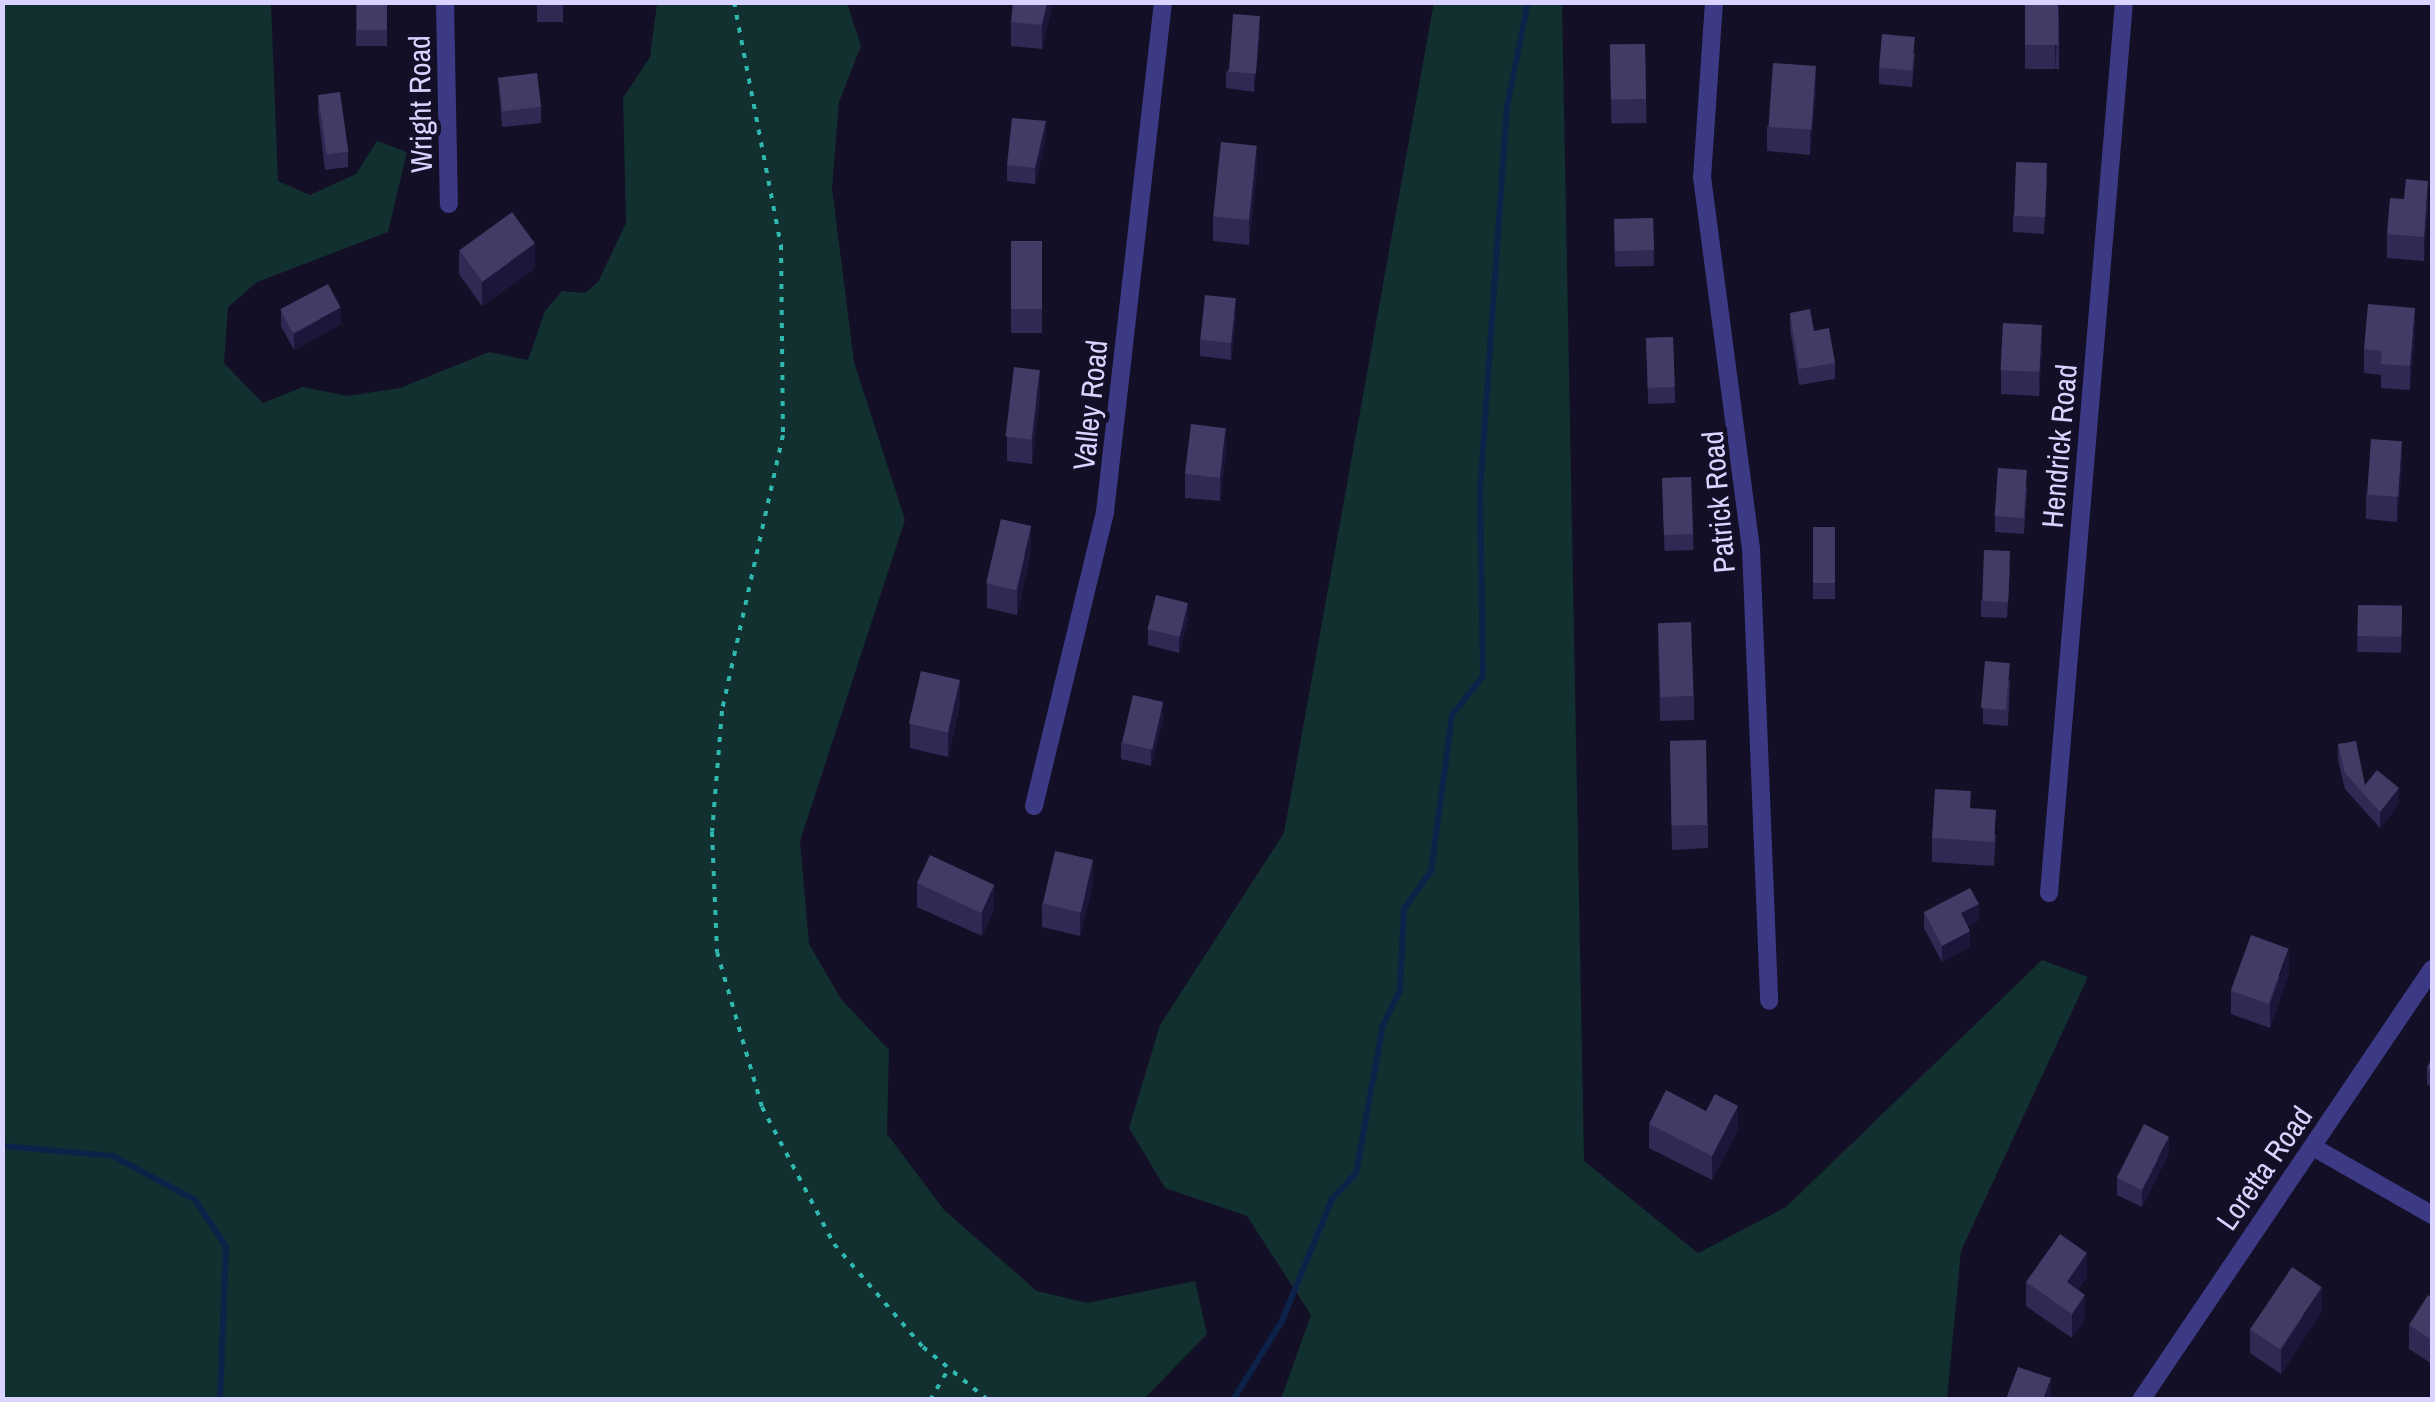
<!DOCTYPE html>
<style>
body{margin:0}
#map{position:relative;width:2435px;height:1402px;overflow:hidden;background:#130f26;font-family:"Archivo Narrow",sans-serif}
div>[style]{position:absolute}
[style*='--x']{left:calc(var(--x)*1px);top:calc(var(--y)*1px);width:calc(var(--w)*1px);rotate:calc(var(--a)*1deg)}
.green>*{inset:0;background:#12302f}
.stream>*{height:6px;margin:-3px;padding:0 3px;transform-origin:3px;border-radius:3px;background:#0c2248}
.path>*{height:4px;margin-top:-2px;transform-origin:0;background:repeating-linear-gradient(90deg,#2fb8b0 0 5px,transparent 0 13px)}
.street>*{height:18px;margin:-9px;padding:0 9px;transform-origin:9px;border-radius:9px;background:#3d3a85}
.wall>*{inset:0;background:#312854;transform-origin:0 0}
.shaded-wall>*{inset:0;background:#1d163a}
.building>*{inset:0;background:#433a66;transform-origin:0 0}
span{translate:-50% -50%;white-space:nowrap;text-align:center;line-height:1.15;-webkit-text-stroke:9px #130f26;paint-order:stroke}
.street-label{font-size:30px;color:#d9d4ff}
.frame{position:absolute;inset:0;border:5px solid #d9d4ff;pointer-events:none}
</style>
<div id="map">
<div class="green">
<i style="clip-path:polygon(3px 2px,271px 3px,278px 181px,310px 195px,356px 174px,377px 141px,407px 152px,388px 232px,257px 282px,228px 307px,224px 363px,263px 403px,303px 387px,348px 396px,400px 388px,489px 352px,528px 360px,545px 311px,562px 291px,585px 293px,598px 282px,626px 223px,623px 98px,650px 57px,657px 3px,847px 3px,861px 46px,839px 102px,832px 188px,854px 362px,905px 520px,800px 841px,809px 944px,841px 999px,889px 1050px,887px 1134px,944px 1210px,1037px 1291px,1087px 1303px,1195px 1281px,1207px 1334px,1144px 1399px,3px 1399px)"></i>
<i style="clip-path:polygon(1434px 2px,1562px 3px,1584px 1161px,1698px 1253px,1786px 1207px,2042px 960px,2088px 977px,1961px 1251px,1947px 1399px,1281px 1399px,1311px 1315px,1247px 1216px,1165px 1188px,1129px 1128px,1160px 1025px,1284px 833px)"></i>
</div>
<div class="stream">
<i style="--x:2;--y:1146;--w:111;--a:5.1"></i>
<i style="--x:113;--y:1156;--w:93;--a:28.2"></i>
<i style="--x:195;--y:1200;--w:55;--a:56"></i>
<i style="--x:226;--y:1246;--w:154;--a:92.2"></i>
<i style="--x:1233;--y:1400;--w:93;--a:-58.2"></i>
<i style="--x:1282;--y:1321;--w:132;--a:-67.7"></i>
<i style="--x:1332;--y:1199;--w:35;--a:-47"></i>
<i style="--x:1356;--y:1173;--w:150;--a:-79.7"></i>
<i style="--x:1383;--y:1025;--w:39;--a:-64"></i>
<i style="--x:1400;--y:990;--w:81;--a:-87.2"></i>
<i style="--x:1404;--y:909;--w:47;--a:-54.6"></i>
<i style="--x:1431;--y:871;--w:157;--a:-82.3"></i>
<i style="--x:1452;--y:715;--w:50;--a:-51.5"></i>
<i style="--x:1483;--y:676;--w:185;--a:-90.9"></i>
<i style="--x:1480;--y:491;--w:385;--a:-86"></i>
<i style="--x:1507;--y:107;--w:107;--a:-78.7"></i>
</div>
<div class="path">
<i style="--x:734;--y:2;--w:248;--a:79.1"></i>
<i style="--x:781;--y:245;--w:190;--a:89.4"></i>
<i style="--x:783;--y:435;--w:283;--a:102.5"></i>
<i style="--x:722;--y:711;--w:121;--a:94.7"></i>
<i style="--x:712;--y:832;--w:120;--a:87.6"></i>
<i style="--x:717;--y:952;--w:161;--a:73.8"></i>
<i style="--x:762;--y:1107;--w:155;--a:62.3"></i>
<i style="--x:834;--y:1244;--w:136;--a:49.2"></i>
<i style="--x:923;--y:1347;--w:84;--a:39.2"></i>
<i style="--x:930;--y:1400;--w:35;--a:-59"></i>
</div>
<div class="street">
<i style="--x:445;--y:2;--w:202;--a:88.9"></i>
<i style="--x:1714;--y:2;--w:175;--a:93.9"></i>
<i style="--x:1702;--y:177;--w:374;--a:82.5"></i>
<i style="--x:1751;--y:548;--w:453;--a:87.7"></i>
<i style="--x:1034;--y:806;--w:302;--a:-76.4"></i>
<i style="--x:1105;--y:512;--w:513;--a:-83.51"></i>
<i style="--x:2049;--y:893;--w:894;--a:-85.19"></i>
<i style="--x:2313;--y:1147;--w:137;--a:29.7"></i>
<i style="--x:2141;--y:1400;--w:520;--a:-55.97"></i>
</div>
<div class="wall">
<i style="left:356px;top:2px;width:31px;height:44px"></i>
<i style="left:537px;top:2px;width:26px;height:20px"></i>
<i style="clip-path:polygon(1053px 2px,1042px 49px,1011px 46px,1011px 22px)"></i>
<i style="left:2025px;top:2px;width:34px;height:67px"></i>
<i style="clip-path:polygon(1260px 33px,1254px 92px,1226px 88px,1226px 72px)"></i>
<i style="left:1645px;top:44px;width:79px;height:35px;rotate:89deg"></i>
<i style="clip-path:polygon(1915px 53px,1912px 87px,1879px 84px,1879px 68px)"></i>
<i style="clip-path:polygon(498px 77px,541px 107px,541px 123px,502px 127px)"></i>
<i style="clip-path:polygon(1816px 90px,1810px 155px,1767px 151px,1767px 127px)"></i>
<i style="clip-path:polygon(318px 95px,348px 151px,348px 167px,325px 170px,318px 111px)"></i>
<i style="clip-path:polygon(1046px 137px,1035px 184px,1007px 181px,1007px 165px)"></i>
<i style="clip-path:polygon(1257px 170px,1249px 245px,1213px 241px,1213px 217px)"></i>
<i style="clip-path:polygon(2047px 180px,2044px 234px,2013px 232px,2013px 216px)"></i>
<i style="clip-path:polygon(2404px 199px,2428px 205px,2424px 261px,2387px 258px,2387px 234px)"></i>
<i style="left:1653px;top:218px;width:48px;height:39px;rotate:89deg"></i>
<i style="left:1011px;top:241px;width:31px;height:92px"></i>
<i style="clip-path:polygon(459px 250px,535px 268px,482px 306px,459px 274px)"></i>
<i style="clip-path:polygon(281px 310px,341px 324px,294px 350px,281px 326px)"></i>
<i style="clip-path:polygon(1790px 313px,1814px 331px,1835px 363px,1835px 379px,1799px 385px,1790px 329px)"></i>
<i style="clip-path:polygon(1236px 315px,1231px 360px,1200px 356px,1200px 340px)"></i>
<i style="clip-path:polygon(2415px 332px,2410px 390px,2381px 388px,2381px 375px,2364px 373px,2364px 349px)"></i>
<i style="left:1673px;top:337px;width:66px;height:27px;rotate:88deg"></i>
<i style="clip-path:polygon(2042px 349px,2039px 396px,2001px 394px,2001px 370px)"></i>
<i style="clip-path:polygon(1040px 394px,1032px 464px,1007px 461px,1007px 437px)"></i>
<i style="clip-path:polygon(1226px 452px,1220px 501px,1185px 498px,1185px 474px)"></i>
<i style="clip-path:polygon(2402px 465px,2397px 522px,2366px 519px,2366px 495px)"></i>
<i style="left:1691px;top:477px;width:73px;height:29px;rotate:88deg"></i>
<i style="clip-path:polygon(2027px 486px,2024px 534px,1995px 532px,1995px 516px)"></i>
<i style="left:1813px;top:527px;width:22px;height:72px"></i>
<i style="clip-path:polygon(1031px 550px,1017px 615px,987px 608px,987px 584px)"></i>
<i style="clip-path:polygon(2010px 568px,2007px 618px,1981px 617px,1981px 601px)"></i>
<i style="left:2358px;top:605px;width:44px;height:47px;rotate:1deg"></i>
<i style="clip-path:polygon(1188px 619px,1179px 653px,1148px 645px,1148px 629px)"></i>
<i style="clip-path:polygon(1658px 623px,1694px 696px,1694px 720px,1660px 721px)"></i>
<i style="clip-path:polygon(2010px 679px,2008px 726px,1983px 724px,1983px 708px)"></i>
<i style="clip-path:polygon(960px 704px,948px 757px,910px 748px,910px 724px)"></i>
<i style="clip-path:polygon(1163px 718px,1151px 766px,1121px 759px,1121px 743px)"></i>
<i style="clip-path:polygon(1670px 741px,1708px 825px,1708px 848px,1672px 850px)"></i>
<i style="clip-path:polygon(2338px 744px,2365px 785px,2399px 804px,2380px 828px,2345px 789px,2338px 760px)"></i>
<i style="clip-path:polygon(1996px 834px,1994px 866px,1932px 862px,1932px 838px)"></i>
<i style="clip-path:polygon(917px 883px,994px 909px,982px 936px,917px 907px)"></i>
<i style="clip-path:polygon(1093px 884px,1080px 936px,1042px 927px,1042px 903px)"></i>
<i style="clip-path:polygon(1924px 912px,1979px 920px,1968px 926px,1970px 947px,1942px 962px,1924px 928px)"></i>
<i style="clip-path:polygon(2289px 973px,2270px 1028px,2231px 1014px,2231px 990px)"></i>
<i style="clip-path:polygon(2432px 1058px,2432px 1087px,2427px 1084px,2427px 1068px)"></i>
<i style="clip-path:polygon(1649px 1124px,1738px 1130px,1712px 1180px,1649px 1148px)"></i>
<i style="clip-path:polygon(2169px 1153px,2142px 1207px,2117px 1195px,2117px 1178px)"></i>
<i style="clip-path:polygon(2087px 1277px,2078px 1290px,2085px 1319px,2072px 1338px,2026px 1306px,2026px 1282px)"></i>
<i style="clip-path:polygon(2432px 1298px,2432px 1364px,2409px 1349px,2409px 1325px)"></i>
<i style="clip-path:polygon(2322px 1311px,2281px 1374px,2250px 1353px,2250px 1329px)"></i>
</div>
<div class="shaded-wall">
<i style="clip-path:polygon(1047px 2px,1053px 2px,1042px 49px,1042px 25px)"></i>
<i style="clip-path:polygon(2058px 2px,2059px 2px,2055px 71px,2055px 47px)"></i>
<i style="clip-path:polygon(1260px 16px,1260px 33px,1254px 92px,1254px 76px)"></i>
<i style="clip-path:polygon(1816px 66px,1816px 90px,1810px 155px,1810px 131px)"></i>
<i style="clip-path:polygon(1046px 121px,1046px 137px,1035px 184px,1035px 168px)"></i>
<i style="clip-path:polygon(1257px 146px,1257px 170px,1249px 245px,1249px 221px)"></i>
<i style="clip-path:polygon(2428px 181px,2428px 205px,2424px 261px,2424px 237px)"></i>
<i style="clip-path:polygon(535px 244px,535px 268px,482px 306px,482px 282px)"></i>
<i style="clip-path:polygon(1236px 298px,1236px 315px,1231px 360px,1231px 343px)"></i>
<i style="clip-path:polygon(341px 308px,341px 324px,294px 350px,294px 334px)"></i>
<i style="clip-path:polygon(2415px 308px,2415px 332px,2410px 390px,2410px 366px)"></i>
<i style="clip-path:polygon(2042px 325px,2042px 349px,2039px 396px,2039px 372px)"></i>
<i style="clip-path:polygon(1040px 370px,1040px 394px,1032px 464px,1032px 440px)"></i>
<i style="clip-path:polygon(1226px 428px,1226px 452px,1220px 501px,1220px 478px)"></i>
<i style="clip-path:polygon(2402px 441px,2402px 465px,2397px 522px,2397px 498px)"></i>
<i style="clip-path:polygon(1031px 526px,1031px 550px,1017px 615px,1017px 591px)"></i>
<i style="clip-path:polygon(1188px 603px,1188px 619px,1179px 653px,1179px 637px)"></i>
<i style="clip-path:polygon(960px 680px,960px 704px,948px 757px,948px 733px)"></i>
<i style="clip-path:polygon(1163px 702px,1163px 718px,1151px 766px,1151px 750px)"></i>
<i style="clip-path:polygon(2399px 788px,2399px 804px,2380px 828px,2380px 812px)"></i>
<i style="clip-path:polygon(1093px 860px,1093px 884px,1080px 936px,1080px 912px)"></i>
<i style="clip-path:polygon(994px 885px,994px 909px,982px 936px,982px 912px)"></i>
<i style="clip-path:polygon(1979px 904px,1979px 920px,1961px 929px,1961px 913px)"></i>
<i style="clip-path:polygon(1970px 931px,1970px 947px,1942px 962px,1942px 946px)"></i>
<i style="clip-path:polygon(2289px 949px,2289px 973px,2270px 1028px,2270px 1004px)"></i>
<i style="clip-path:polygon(1738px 1106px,1738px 1130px,1712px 1180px,1712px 1156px)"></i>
<i style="clip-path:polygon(2169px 1137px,2169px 1153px,2142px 1207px,2142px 1191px)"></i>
<i style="clip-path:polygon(2087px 1253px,2087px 1277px,2067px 1306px,2067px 1282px)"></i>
<i style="clip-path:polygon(2322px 1287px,2322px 1311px,2281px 1374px,2281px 1350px)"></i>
<i style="clip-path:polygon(2085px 1295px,2085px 1319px,2072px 1338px,2072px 1314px)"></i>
<i style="clip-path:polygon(2051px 1378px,2051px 1394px,2049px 1400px,2043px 1400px)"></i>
</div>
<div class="building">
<i style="left:357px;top:2px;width:30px;height:28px"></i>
<i style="clip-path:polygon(1013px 2px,1047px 2px,1042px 25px,1011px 22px)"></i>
<i style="left:2025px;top:2px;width:33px;height:43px"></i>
<i style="left:1233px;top:14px;width:27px;height:58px;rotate:4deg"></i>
<i style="left:1882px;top:34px;width:33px;height:34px;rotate:5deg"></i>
<i style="left:1645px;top:44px;width:55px;height:35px;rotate:89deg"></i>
<i style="left:1773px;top:63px;width:43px;height:64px;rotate:4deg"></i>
<i style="left:537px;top:73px;width:34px;height:39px;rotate:83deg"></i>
<i style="left:340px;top:92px;width:60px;height:22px;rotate:82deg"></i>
<i style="clip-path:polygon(1012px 118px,1046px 121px,1035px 168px,1007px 165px)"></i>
<i style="left:1221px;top:142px;width:36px;height:75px;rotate:6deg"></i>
<i style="left:2016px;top:162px;width:31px;height:54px;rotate:2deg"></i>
<i style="clip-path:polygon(2406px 179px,2428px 181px,2424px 237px,2387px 234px,2390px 198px,2404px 199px)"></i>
<i style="left:512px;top:212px;width:39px;height:65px;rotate:54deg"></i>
<i style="left:1653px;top:218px;width:32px;height:39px;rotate:88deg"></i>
<i style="left:1011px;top:241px;width:31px;height:68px"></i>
<i style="left:328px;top:284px;width:27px;height:54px;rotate:62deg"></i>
<i style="left:1205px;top:295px;width:31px;height:45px;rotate:6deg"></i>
<i style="clip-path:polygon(2368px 304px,2415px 308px,2410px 366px,2381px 364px,2382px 351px,2364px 349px)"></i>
<i style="clip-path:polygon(1810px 309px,1814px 331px,1829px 328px,1835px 363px,1799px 369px,1790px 313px)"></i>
<i style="left:2003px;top:323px;width:39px;height:47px;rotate:3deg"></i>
<i style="left:1673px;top:337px;width:50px;height:27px;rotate:88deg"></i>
<i style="left:1014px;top:367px;width:26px;height:70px;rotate:7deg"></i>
<i style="left:1191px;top:424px;width:35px;height:50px;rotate:7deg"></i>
<i style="left:2371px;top:439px;width:31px;height:56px;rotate:4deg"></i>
<i style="left:1998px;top:468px;width:29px;height:48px;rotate:4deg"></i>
<i style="left:1691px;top:477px;width:57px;height:29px;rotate:88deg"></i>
<i style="left:1001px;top:519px;width:31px;height:66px;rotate:13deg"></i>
<i style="left:1813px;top:527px;width:22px;height:56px"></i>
<i style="left:1984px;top:550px;width:26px;height:51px;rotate:2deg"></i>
<i style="left:1156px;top:595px;width:33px;height:35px;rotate:14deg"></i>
<i style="left:2358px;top:605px;width:44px;height:31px;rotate:1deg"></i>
<i style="left:1691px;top:622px;width:74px;height:33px;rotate:88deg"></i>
<i style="left:1985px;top:661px;width:25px;height:47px;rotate:5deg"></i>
<i style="left:921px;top:671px;width:40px;height:54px;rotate:13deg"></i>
<i style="left:1133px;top:695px;width:31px;height:49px;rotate:13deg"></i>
<i style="left:1706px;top:740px;width:85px;height:36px;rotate:89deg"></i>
<i style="clip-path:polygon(2356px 741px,2365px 785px,2377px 770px,2399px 788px,2380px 812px,2345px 773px,2338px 744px)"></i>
<i style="clip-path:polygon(1935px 789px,1971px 791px,1970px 808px,1996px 810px,1994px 842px,1932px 838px)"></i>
<i style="left:1055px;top:851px;width:39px;height:54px;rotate:13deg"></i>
<i style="left:930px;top:855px;width:71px;height:31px;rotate:25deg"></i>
<i style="clip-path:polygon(1970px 888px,1979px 904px,1961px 913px,1970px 931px,1942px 946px,1924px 912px)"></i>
<i style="left:2251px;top:935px;width:40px;height:59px;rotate:20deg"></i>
<i style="clip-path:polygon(2432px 1058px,2432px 1071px,2427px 1068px)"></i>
<i style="clip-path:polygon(1666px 1090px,1706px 1111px,1715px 1094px,1738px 1106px,1712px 1156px,1649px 1124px)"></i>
<i style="left:2144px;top:1124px;width:28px;height:60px;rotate:27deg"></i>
<i style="clip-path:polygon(2060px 1234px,2087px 1253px,2067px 1282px,2085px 1295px,2072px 1314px,2026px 1282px)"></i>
<i style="left:2292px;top:1267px;width:36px;height:75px;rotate:34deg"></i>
<i style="clip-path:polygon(2428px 1295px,2432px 1298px,2432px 1340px,2409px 1325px)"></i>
<i style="clip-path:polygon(2018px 1367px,2051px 1378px,2043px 1400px,2006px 1399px)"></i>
</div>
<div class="street-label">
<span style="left:420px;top:104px;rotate:-91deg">Wright Road</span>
<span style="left:1090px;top:405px;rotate:-84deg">Valley Road</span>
<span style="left:2059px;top:446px;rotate:-85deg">Hendrick Road</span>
<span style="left:1718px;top:502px;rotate:-95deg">Patrick Road</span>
<span style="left:2264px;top:1168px;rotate:-55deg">Loretta Road</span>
</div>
<div class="frame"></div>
</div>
